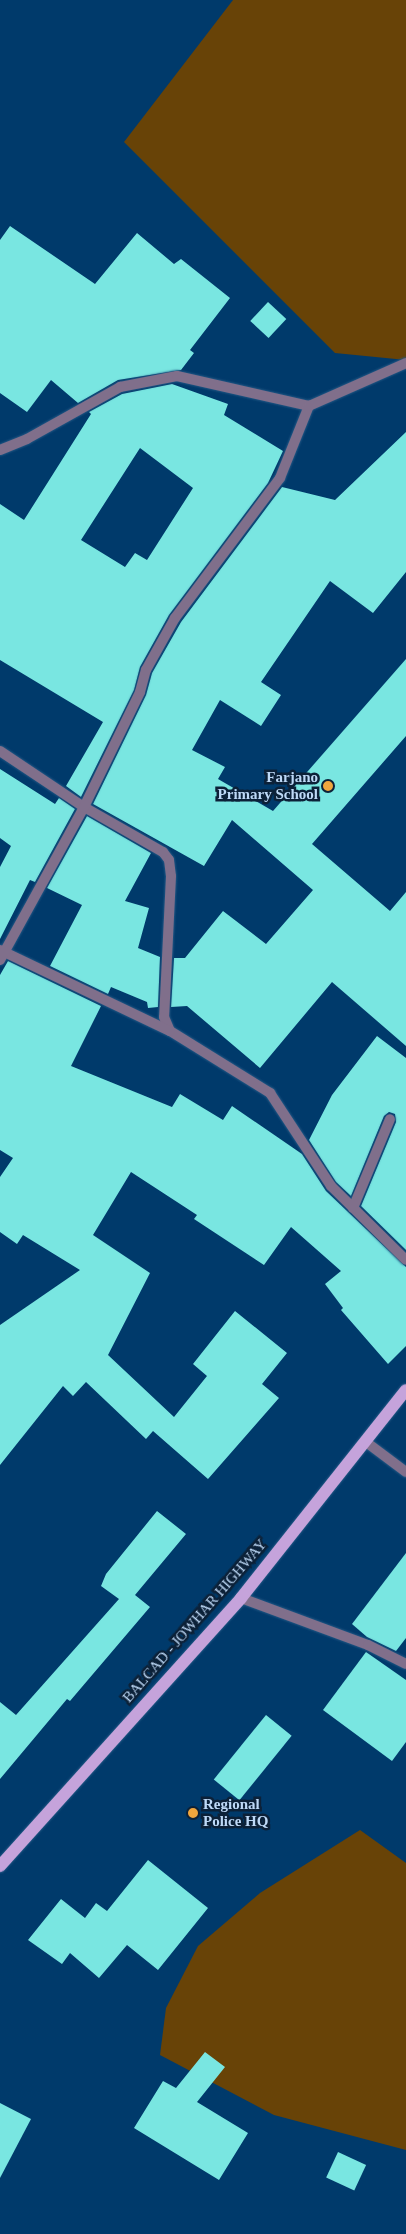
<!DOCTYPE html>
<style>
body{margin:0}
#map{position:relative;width:406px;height:2234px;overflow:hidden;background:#003a6b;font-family:Georgia,serif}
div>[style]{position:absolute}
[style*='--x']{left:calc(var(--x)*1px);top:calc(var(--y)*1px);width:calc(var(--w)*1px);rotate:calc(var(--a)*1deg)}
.green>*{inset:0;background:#684307}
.building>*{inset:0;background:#79e6e1;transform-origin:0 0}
.roads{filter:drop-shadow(0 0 1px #225784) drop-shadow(0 0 1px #225784)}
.street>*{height:10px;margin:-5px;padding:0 5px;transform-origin:5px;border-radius:5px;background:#806f8b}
.primary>*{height:12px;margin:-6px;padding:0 6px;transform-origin:6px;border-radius:6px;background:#c5a3db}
.dots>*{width:14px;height:14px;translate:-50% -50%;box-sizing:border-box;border:2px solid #0c2138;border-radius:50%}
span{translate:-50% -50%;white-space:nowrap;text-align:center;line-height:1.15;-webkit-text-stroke:5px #0c2138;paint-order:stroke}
.poi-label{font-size:15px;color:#bed9f7;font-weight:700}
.right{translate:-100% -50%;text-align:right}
.left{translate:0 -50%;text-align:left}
.street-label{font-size:15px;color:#bed9f7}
</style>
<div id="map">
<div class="green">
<i style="clip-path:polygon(233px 0,406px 0,406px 360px,335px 353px,124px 142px)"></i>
<i style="clip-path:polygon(360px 1830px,406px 1863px,406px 2150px,274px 2115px,160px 2055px,166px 2008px,198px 1946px,260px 1893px)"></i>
</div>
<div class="building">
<i style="clip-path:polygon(10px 226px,95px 284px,137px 233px,174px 264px,181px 259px,230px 298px,190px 350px,194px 353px,181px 370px,118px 380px,78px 403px,51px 380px,27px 412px,0 393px,0 240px)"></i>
<i style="left:268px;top:302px;width:25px;height:26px;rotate:43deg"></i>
<i style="clip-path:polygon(evenodd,172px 384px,228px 404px,224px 415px,283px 451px,268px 483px,169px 615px,140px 667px,134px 690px,81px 797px,66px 786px,103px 722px,0 660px,0 504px,24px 520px,91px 414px,89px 412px,122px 394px,172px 384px,140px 448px,193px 488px,147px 560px,135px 553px,125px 567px,81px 540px,140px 448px)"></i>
<i style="clip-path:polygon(406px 432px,406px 572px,373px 613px,330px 581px,261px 682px,281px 695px,261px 726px,220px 700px,192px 750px,225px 767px,218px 779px,273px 811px,406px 659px,406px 736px,312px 844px,390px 911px,406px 892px,406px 1046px,332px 982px,260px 1068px,187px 1006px,171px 1007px,174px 958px,185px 958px,223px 911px,266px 944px,313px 890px,232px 820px,204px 866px,93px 804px,146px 695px,152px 673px,181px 622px,282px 487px,335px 500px)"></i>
<i style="clip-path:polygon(0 769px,55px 804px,59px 798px,75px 809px,35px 882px,30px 880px,0 939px,0 867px,11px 846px,0 838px)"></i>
<i style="clip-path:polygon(87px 816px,151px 853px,125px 901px,149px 908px,138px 948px,160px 957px,158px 1007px,148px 1008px,147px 1002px,111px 987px,108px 994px,50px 966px,82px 905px,47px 888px)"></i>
<i style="clip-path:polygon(8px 961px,101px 1006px,71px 1066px,172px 1107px,180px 1094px,223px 1120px,232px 1106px,302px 1154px,326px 1191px,406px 1267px,406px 1346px,388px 1364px,341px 1310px,343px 1308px,325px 1284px,341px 1271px,291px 1227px,264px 1265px,194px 1219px,197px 1215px,131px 1172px,93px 1235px,150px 1273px,108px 1355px,174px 1417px,207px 1376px,193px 1364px,235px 1311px,287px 1353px,262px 1384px,279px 1398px,208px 1479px,153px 1431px,146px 1439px,86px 1382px,73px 1396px,63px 1386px,0 1465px,0 1325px,80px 1270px,23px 1235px,17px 1244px,0 1232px,0 1177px,13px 1158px,0 1150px,0 975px)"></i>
<i style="clip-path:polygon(377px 1036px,406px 1058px,406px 1250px,361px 1206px,396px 1122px,395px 1114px,389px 1112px,384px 1116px,351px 1196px,336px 1182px,309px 1140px,332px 1095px)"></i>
<i style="clip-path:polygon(157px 1511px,186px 1534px,135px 1595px,150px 1607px,70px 1701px,67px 1699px,0 1779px,0 1702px,16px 1715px,119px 1599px,101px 1586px,106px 1574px)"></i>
<i style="clip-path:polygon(406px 1553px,406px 1638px,396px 1651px,367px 1637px,352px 1624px)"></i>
<i style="clip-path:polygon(366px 1652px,406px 1680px,406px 1742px,392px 1761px,323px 1710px)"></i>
<i style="left:266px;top:1715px;width:33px;height:83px;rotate:39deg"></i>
<i style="clip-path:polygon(148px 1860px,208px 1908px,158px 1970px,127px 1945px,99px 1978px,70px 1953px,62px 1964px,28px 1940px,61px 1899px,85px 1918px,96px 1903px,107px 1911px)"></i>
<i style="clip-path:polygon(205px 2052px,225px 2067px,197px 2102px,248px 2133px,219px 2180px,134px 2128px,163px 2081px,176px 2088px)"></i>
<i style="clip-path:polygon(0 2103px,31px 2119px,0 2178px)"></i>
<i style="left:338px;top:2152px;width:31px;height:28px;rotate:25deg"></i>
</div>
<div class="roads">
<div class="street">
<i style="--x:0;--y:450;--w:29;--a:-22"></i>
<i style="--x:27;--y:439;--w:107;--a:-29.2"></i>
<i style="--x:120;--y:387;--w:58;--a:-10.9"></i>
<i style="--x:177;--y:376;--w:135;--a:12.8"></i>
<i style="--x:309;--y:406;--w:106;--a:-23.9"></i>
<i style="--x:0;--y:751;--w:101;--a:33.7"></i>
<i style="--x:84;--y:807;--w:91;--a:29.7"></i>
<i style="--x:163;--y:852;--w:10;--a:53"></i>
<i style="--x:169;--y:860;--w:16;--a:83"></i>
<i style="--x:171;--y:876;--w:141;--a:92.8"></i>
<i style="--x:164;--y:1017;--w:15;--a:67"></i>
<i style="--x:170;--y:1031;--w:118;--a:31.8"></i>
<i style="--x:270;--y:1093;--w:111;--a:56.7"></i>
<i style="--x:331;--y:1186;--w:105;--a:44.6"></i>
<i style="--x:0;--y:950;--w:188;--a:25.5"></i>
<i style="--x:0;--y:960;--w:175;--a:-61.2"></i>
<i style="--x:84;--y:807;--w:128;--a:-64"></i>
<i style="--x:140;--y:692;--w:23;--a:-75"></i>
<i style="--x:146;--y:670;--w:60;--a:-60.9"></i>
<i style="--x:175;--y:618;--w:175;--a:-53.1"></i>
<i style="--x:280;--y:478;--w:78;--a:-68.1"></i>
<i style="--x:353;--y:1208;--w:96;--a:-67.4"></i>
<i style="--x:366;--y:1442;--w:50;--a:36.9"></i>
<i style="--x:241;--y:1598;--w:135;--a:20.3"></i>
<i style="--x:368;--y:1645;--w:42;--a:26.6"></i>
</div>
<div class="primary">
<i style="--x:0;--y:1866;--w:360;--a:-48"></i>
<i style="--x:241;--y:1598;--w:265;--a:-51.6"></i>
</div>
</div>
<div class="dots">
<i style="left:328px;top:786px;background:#f0a63e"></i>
<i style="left:193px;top:1813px;background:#f0a63e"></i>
</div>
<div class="poi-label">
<span class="right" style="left:318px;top:786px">Farjano<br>Primary School</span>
<span class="left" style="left:203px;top:1813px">Regional<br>Police HQ</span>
</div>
<div class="street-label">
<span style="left:195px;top:1621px;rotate:-49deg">BALCAD - JOWHAR HIGHWAY</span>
</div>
</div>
